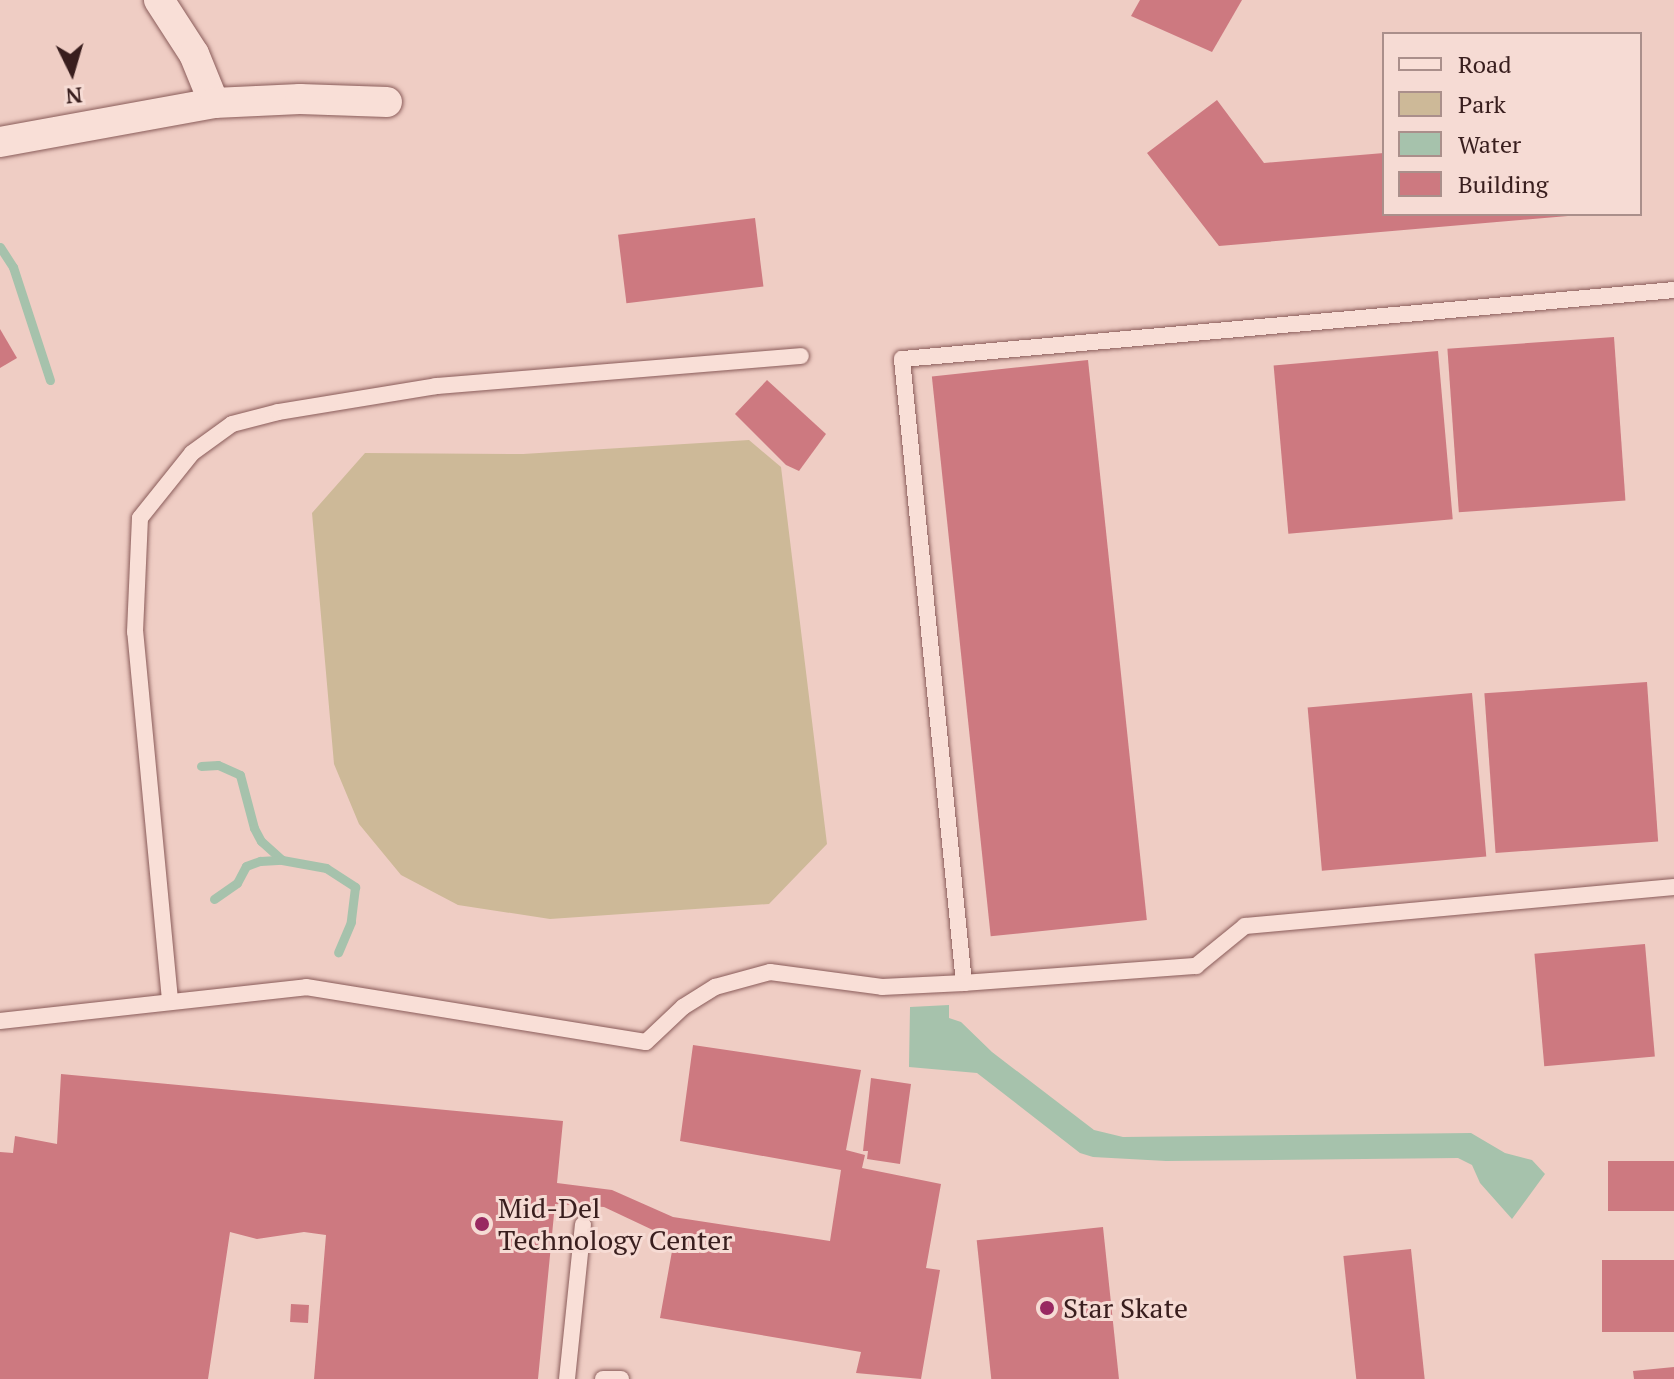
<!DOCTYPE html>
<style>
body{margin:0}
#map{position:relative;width:1674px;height:1379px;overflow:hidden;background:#efcdc4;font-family:"PT Serif",serif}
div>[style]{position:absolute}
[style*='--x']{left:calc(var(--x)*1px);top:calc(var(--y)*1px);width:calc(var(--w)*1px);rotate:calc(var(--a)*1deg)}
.green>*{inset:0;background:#cdb998}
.water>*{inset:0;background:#a6c2ac}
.stream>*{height:9px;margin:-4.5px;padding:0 4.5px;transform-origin:4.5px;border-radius:4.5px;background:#a6c2ac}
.building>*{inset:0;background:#cd7980;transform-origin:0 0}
.roads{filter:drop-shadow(0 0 2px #8a5c5a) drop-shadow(0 0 2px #8a5c5a)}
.lane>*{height:16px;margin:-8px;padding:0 8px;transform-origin:8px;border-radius:8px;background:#f9dfd7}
.street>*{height:30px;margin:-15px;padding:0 15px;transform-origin:15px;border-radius:15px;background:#f9dfd7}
.dots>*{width:22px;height:22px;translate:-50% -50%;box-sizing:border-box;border:4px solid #f6dbd4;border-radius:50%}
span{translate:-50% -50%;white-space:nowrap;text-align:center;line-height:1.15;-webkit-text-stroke:6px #f6dbd4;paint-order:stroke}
.poi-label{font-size:28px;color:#391e1e}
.left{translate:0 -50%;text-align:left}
.legend{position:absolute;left:1382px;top:32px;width:260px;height:184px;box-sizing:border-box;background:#f6dbd4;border:2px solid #aa8f8b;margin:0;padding:10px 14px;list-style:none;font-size:24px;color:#391e1e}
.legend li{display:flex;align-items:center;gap:16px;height:40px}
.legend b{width:40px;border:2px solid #aa8f8b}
.north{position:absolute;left:32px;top:32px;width:80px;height:80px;-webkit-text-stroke:6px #f6dbd4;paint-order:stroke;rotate:175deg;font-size:22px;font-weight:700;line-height:32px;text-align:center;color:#391e1e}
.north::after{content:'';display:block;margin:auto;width:28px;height:36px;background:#391e1e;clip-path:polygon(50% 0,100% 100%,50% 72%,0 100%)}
</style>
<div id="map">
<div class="green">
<i style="clip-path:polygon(749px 440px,781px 467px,827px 844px,769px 904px,550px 919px,458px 905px,401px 875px,359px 824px,334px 764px,312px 513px,365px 453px,523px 454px)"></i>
</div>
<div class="water">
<i style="clip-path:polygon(949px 1005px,949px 1018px,961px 1022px,992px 1052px,1094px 1130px,1123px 1137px,1471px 1133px,1505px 1153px,1532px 1160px,1545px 1174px,1512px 1219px,1480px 1183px,1472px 1165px,1458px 1158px,1166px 1161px,1093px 1157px,1080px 1153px,977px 1073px,909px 1067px,910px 1007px)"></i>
</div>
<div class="stream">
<i style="--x:0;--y:247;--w:24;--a:57"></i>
<i style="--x:13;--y:267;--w:119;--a:71.9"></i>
<i style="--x:201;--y:766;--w:17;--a:-3"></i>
<i style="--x:218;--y:765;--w:24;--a:24"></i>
<i style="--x:240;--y:775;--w:55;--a:75.2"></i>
<i style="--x:254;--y:828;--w:15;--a:62"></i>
<i style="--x:261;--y:841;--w:28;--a:42"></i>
<i style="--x:214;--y:899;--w:28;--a:-35"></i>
<i style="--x:237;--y:883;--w:19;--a:-62"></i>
<i style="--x:246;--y:866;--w:15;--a:-20"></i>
<i style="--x:260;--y:861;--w:22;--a:-3"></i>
<i style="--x:282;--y:860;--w:45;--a:10.3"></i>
<i style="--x:326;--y:868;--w:35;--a:33"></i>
<i style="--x:355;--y:887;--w:35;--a:97"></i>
<i style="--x:351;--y:922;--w:33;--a:113"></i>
</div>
<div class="building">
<i style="clip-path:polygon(1140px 0,1242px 0,1212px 52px,1131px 16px)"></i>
<i style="clip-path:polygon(1217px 100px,1264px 163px,1384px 153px,1384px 214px,1568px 216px,1219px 246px,1147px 153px)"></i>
<i style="left:755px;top:218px;width:69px;height:138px;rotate:83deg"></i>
<i style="clip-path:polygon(0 329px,17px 358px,0 368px)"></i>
<i style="left:1614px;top:337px;width:164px;height:167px;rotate:86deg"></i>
<i style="left:1438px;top:351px;width:169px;height:165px;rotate:85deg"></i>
<i style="left:1088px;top:360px;width:563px;height:157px;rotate:84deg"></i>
<i style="clip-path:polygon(767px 380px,826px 434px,799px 471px,786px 465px,735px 414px)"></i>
<i style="left:1647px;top:682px;width:160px;height:163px;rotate:86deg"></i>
<i style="left:1472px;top:693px;width:164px;height:165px;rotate:85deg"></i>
<i style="left:1645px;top:944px;width:113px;height:111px;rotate:85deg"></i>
<i style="clip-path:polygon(693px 1045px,861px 1070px,846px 1150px,865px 1155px,862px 1168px,941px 1184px,926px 1268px,940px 1270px,921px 1379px,856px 1373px,861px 1352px,660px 1318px,674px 1240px,604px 1207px,555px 1204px,538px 1379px,314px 1379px,326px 1235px,304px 1232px,257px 1239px,230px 1232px,208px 1379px,0 1379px,0 1152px,13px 1153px,15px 1136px,57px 1144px,61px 1074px,563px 1121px,557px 1183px,612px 1190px,673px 1217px,830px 1241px,841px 1170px,680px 1141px)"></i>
<i style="clip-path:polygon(871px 1078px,911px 1084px,900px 1164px,867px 1159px,868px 1151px,863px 1151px)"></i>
<i style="left:1674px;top:1161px;width:50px;height:66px;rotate:90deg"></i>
<i style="left:1103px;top:1227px;width:153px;height:127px;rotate:84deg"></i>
<i style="left:1411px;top:1249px;width:131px;height:68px;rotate:84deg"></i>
<i style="left:1674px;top:1260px;width:72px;height:72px;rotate:90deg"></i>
<i style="left:291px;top:1304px;width:18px;height:18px;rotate:3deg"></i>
<i style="clip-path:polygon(1674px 1367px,1674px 1379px,1634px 1379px,1633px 1371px)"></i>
</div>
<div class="roads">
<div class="lane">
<i style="--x:1674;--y:290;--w:775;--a:174.89"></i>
<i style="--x:902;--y:359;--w:627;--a:84.33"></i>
<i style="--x:964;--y:983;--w:233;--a:-4.2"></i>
<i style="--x:1196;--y:966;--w:63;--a:-39.2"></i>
<i style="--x:1245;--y:926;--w:431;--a:-5.2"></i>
<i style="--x:170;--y:1000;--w:370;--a:-95.4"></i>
<i style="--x:135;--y:632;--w:114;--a:-87.5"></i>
<i style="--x:140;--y:518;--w:83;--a:-51.3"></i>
<i style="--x:192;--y:453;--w:49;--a:-35.9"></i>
<i style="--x:232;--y:424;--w:48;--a:-14.6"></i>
<i style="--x:278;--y:412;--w:160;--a:-9.3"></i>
<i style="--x:436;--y:386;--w:366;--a:-4.7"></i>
<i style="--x:0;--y:1021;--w:308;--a:-6.3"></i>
<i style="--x:306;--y:987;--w:344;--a:9.2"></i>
<i style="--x:646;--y:1042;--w:51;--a:-43.4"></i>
<i style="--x:683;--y:1007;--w:38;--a:-32"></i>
<i style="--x:715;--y:987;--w:57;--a:-15.3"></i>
<i style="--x:770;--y:972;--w:113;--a:7.6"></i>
<i style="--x:882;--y:987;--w:82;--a:-2.8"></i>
<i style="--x:567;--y:1379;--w:155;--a:-84.1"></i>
<i style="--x:603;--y:1379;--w:18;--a:0"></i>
</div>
<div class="street">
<i style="--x:159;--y:0;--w:64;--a:57.1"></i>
<i style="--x:194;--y:54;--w:53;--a:67.8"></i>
<i style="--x:0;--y:142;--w:218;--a:-10.3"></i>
<i style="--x:214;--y:103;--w:86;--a:-2.7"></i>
<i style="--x:300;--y:99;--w:87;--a:2"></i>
</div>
</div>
<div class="dots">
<i style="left:482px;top:1224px;background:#992961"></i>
<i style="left:1047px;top:1308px;background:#992961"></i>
</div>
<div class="poi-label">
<span class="left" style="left:498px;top:1224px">Mid-Del<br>Technology Center</span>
<span class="left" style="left:1063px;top:1308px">Star Skate</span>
</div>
<ul class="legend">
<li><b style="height:10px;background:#f9dfd7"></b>Road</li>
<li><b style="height:22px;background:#cdb998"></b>Park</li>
<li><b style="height:22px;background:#a6c2ac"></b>Water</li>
<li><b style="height:22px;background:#cd7980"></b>Building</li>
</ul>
<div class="north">N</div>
</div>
